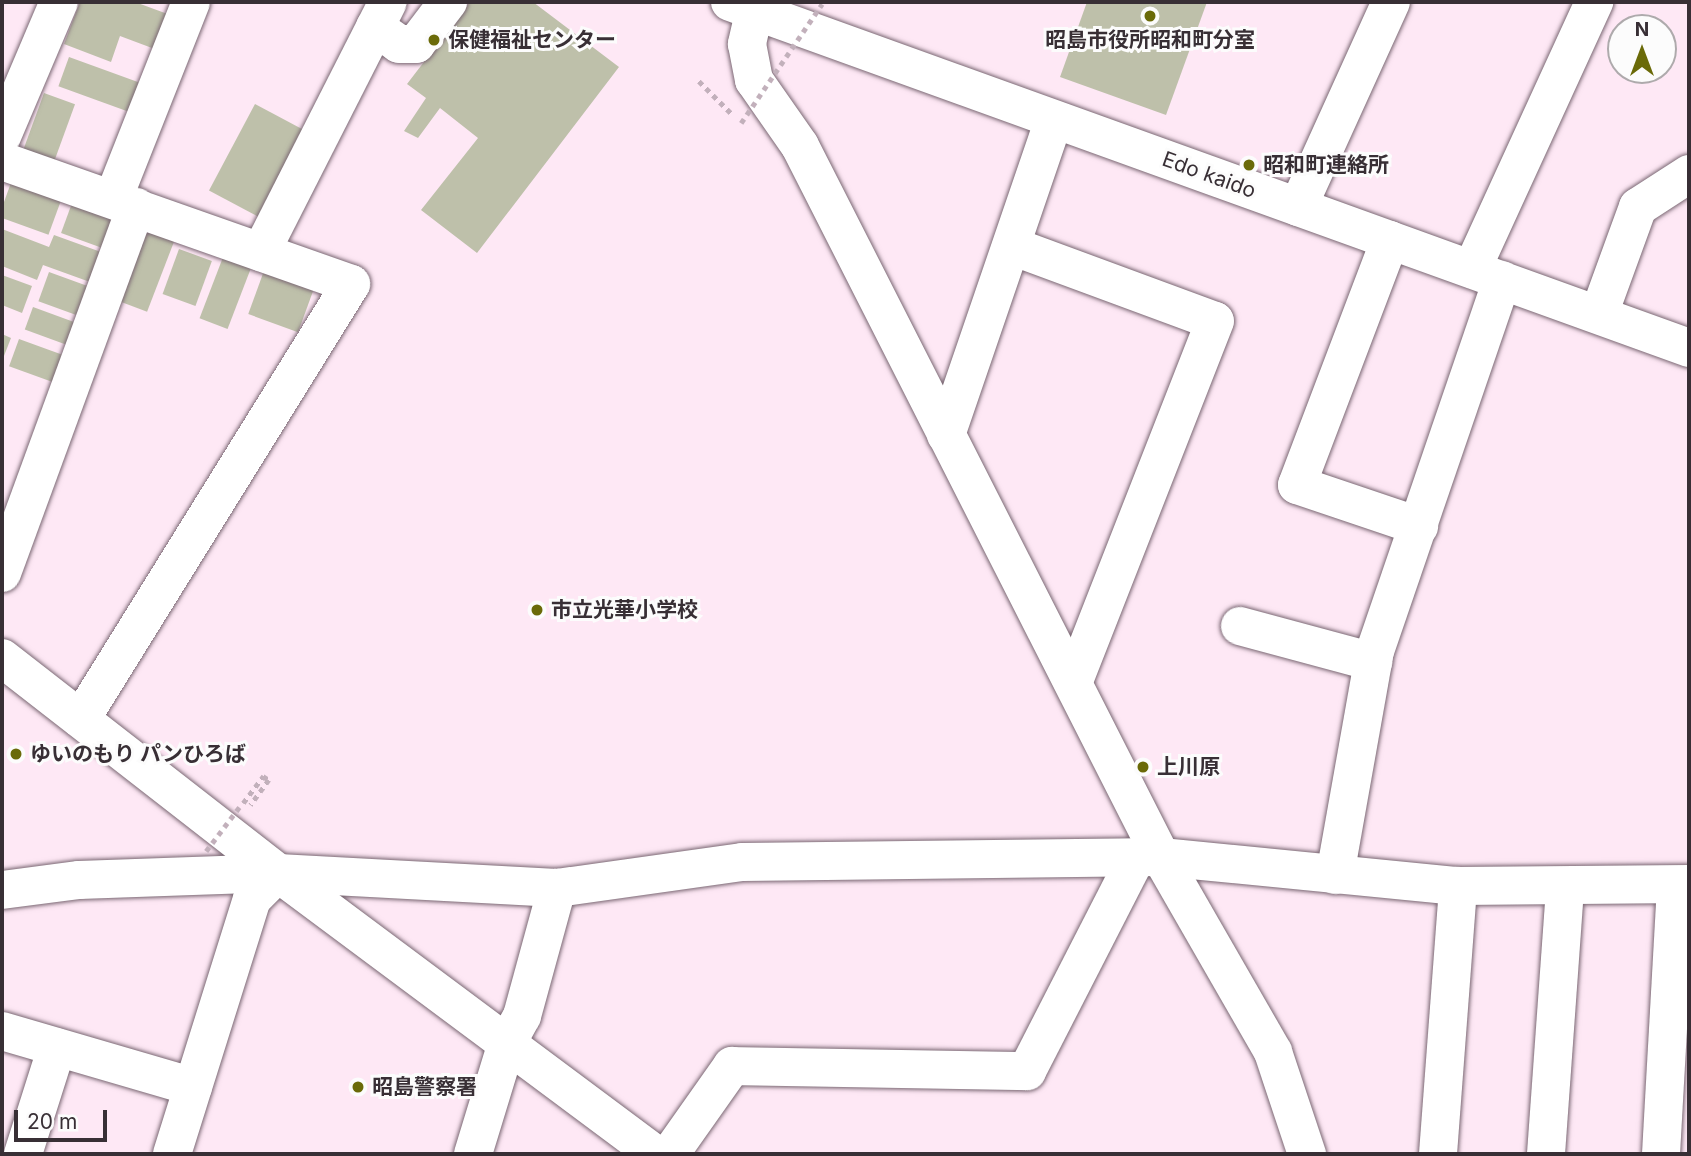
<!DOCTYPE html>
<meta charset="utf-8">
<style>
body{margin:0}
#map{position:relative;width:1691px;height:1156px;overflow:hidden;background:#fee8f5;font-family:Inter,"Noto Sans JP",sans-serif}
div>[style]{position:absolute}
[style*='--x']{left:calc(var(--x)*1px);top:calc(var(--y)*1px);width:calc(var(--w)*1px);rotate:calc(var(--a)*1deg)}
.building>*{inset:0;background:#bec0aa;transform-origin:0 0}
.path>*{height:4.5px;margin-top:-2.25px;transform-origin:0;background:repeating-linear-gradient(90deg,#c2b0bb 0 5px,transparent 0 10px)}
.roads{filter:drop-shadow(0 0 2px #7a6773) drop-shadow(0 0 2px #7a6773)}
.minor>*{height:38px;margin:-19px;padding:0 19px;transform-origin:19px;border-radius:19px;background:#fff}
.path-bridge>*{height:4.5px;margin-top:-2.25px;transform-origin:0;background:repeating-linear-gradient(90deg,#c2b0bb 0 5px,transparent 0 10px)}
.dots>*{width:19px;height:19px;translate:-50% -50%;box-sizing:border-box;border:4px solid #fcfcfc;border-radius:50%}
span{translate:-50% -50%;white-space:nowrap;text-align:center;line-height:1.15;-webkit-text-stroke:6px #fcfcfc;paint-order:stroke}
.poi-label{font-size:21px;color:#382f35;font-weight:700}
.left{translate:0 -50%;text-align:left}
.street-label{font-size:21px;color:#382f35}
.frame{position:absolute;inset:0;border:4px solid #382f35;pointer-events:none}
.north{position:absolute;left:1607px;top:14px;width:70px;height:70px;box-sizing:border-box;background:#fcfcfc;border:2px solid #aeaaac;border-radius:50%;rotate:0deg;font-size:19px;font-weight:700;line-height:28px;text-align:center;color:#382f35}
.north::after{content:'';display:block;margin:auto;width:24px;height:32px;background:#6a6a08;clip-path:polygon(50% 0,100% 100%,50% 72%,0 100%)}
.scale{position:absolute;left:14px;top:1110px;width:93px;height:32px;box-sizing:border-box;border:4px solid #382f35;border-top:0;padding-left:9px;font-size:21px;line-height:24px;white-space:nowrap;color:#382f35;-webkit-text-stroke:5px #fcfcfc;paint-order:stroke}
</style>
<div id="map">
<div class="building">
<i style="clip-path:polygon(80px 2px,135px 2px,173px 16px,160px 51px,120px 36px,111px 62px,64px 44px)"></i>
<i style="clip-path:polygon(470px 2px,533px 2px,619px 67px,477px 253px,421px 210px,478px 138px,440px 108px,418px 138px,404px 131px,426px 98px,407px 84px)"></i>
<i style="clip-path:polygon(1087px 2px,1207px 2px,1166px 115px,1060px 77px)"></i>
<i style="left:69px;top:57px;width:85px;height:31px;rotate:20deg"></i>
<i style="left:44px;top:93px;width:33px;height:65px;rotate:20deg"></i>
<i style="left:255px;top:104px;width:58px;height:98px;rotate:28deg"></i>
<i style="left:12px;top:180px;width:53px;height:39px;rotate:20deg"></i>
<i style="left:72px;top:203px;width:46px;height:32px;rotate:20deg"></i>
<i style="left:144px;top:225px;width:34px;height:80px;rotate:21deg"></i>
<i style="clip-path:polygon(2px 229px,49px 247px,54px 235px,112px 256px,101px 286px,43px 265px,37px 280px,2px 266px)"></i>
<i style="left:179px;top:249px;width:35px;height:48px;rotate:20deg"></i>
<i style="left:225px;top:252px;width:30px;height:71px;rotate:21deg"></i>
<i style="left:265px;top:268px;width:53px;height:49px;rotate:20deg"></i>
<i style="left:49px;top:272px;width:49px;height:31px;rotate:20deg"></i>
<i style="clip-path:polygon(2px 275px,32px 286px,22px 313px,2px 305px)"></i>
<i style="left:33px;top:307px;width:53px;height:24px;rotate:20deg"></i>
<i style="clip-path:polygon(2px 334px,11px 338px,2px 361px)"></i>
<i style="left:19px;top:339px;width:52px;height:29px;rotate:20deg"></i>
</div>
<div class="path">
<i style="--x:699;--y:81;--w:48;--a:45"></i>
<i style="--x:243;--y:803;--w:34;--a:-53"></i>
<i style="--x:263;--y:776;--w:7;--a:34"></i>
<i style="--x:269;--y:780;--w:31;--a:126"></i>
</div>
<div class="roads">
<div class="minor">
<i style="--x:730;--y:2;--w:1020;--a:19.84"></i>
<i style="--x:754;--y:13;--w:32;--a:103"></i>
<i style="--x:747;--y:44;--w:37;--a:79"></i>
<i style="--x:754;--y:80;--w:80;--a:55.1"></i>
<i style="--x:800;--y:146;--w:797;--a:63.08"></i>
<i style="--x:1161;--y:857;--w:225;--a:60.1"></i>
<i style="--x:1273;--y:1052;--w:108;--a:71.6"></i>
<i style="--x:375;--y:27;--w:29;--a:35"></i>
<i style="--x:399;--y:44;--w:17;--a:0"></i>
<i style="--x:416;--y:44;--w:53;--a:-52.7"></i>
<i style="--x:2;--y:136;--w:146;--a:-67"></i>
<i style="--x:2;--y:161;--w:370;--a:19.4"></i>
<i style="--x:351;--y:284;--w:512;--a:121.83"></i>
<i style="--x:113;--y:199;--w:212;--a:-68.4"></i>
<i style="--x:1298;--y:207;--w:225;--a:-65.6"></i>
<i style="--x:1390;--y:240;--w:262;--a:110.8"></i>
<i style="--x:1297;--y:485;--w:129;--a:18.6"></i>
<i style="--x:1012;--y:246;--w:216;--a:20.3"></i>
<i style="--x:1215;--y:321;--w:387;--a:111.4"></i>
<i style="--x:261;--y:252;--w:280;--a:-63.1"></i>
<i style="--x:1472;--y:269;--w:294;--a:-65.4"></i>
<i style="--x:1599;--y:314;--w:114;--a:-70"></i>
<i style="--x:1638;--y:207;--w:61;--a:-32.9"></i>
<i style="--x:946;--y:435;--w:333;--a:-71.1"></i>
<i style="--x:2;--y:573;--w:390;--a:-69.9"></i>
<i style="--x:1240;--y:626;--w:138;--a:15.1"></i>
<i style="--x:2;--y:658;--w:350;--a:37.9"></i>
<i style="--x:278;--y:873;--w:470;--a:36.7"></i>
<i style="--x:1335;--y:875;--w:228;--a:-79.9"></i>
<i style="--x:1375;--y:651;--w:392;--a:-71.1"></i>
<i style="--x:2;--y:890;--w:78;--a:-7.4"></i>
<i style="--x:79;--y:880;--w:199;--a:-2"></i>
<i style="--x:278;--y:873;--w:279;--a:3.1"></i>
<i style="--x:557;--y:888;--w:187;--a:-8"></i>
<i style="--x:742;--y:862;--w:419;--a:-0.7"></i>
<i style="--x:1161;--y:857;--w:298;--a:5.6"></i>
<i style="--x:1458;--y:886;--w:231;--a:-0.5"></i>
<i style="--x:2;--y:1031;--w:199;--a:16.3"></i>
<i style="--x:23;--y:1154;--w:112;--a:-72.4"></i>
<i style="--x:172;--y:1154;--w:267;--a:-72.6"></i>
<i style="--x:252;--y:899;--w:37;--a:-45"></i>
<i style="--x:473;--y:1154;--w:116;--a:-73"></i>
<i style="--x:507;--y:1043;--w:31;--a:-61"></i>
<i style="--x:522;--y:1016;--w:133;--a:-74.7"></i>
<i style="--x:670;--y:1154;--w:108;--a:-54.8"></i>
<i style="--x:732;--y:1066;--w:295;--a:1"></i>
<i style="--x:1027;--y:1071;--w:239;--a:-62.9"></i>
<i style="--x:1438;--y:1154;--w:269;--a:-85.7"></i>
<i style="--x:1546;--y:1154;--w:267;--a:-85.9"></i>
<i style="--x:1661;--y:1154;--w:269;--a:-86.8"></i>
</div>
</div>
<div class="path-bridge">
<i style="--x:741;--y:123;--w:144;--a:-55.8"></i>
<i style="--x:206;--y:851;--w:56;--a:-52.9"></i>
</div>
<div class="dots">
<i style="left:1150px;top:16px;background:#6a6a08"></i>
<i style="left:434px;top:40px;background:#6a6a08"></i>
<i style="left:1249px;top:165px;background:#6a6a08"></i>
<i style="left:537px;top:610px;background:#6a6a08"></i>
<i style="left:16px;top:754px;background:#6a6a08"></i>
<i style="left:1143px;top:767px;background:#6a6a08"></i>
<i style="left:358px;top:1087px;background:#6a6a08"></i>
</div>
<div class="poi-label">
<span class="left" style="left:448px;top:40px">保健福祉センター</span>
<span style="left:1150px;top:40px">昭島市役所昭和町分室</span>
<span class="left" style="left:1263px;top:165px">昭和町連絡所</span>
<span class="left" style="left:551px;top:610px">市立光華小学校</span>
<span class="left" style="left:30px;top:754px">ゆいのもり パンひろば</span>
<span class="left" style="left:1157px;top:767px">上川原</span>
<span class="left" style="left:372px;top:1087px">昭島警察署</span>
</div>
<div class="street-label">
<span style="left:1209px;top:175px;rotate:20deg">Edo kaido</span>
</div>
<div class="frame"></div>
<div class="north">N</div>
<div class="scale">20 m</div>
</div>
